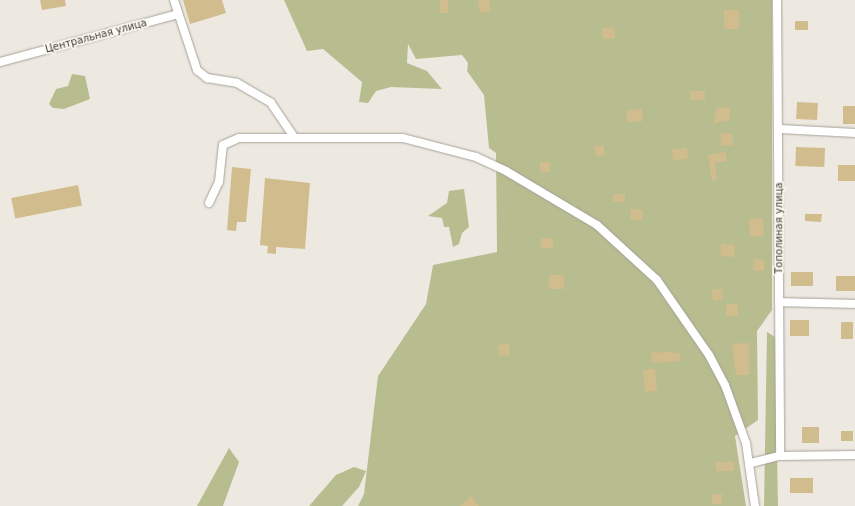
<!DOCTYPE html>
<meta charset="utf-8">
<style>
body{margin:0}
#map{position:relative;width:855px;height:506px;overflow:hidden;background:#eee9e0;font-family:"DejaVu Sans",sans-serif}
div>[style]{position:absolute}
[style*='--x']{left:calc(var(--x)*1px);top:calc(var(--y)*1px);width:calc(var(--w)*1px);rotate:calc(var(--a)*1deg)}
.green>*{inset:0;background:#b8bd90}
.building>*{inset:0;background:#d1bc8d;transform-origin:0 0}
.roads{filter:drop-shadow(0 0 1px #a6a299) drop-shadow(0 0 1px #a6a299)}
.minor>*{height:8px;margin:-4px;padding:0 4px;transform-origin:4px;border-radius:4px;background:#fff}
span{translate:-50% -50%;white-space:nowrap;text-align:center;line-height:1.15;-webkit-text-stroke:3.5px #fbf7ed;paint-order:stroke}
.street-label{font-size:10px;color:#3e3d39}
</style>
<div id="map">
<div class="green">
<i style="clip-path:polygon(284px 0,772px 0,772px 310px,757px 331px,758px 420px,735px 436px,746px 506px,358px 506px,364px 494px,378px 376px,426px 304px,433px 265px,497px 252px,496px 153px,489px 148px,484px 95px,467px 71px,468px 63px,462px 55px,416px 59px,408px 44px,407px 63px,427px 71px,442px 89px,391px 87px,376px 91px,368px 103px,359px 102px,362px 82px,323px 49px,307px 51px)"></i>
<i style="clip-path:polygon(72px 74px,85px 76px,90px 99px,64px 109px,53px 108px,49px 104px,56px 89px,68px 86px)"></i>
<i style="clip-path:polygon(464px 189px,469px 227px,462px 233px,459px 244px,453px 247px,449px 227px,444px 227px,442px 218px,428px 216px,447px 203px,449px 191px)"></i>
<i style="clip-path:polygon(767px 332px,775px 337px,778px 506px,764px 506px)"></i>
<i style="clip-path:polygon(229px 448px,239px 462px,223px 506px,197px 506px)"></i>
<i style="clip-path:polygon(354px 467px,366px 471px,359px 487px,342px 506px,309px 506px,336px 475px)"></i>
</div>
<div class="building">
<i style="clip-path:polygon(40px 0,65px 0,66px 6px,42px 10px)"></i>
<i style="clip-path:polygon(183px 0,222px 0,226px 13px,190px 24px)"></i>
<i style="left:440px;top:0;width:8px;height:13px"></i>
<i style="clip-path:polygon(478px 0,489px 0,491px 11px,480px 13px)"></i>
<i style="left:724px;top:10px;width:15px;height:19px"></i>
<i style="left:795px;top:21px;width:13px;height:9px"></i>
<i style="left:614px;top:27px;width:11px;height:12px;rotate:85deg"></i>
<i style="left:705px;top:91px;width:9px;height:15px;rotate:90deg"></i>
<i style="left:797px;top:102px;width:21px;height:17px;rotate:3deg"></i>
<i style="left:843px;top:106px;width:12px;height:18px"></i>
<i style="clip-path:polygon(730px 107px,730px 120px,713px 124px,717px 108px)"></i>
<i style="left:642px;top:109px;width:12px;height:16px;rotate:85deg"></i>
<i style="left:732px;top:133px;width:12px;height:12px;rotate:85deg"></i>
<i style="left:603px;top:145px;width:10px;height:9px;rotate:79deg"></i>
<i style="left:796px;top:147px;width:29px;height:19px;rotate:2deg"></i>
<i style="left:687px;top:148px;width:11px;height:15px;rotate:85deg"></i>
<i style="clip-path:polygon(726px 152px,727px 161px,715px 163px,717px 180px,712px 181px,708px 155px)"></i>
<i style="left:550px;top:162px;width:10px;height:10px;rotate:90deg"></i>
<i style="left:838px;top:165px;width:17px;height:16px"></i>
<i style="clip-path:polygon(232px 167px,251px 169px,246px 222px,237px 222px,236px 231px,227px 230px)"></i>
<i style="clip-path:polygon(265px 178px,310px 183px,305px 249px,276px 247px,276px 254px,267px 253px,268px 246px,260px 245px)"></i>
<i style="left:78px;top:185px;width:21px;height:68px;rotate:79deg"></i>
<i style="left:613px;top:194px;width:12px;height:8px"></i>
<i style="left:631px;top:209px;width:12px;height:10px;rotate:5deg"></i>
<i style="clip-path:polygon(805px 214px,822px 214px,821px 222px,805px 221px)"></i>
<i style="left:763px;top:218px;width:18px;height:14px;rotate:87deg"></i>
<i style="left:541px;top:238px;width:12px;height:10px"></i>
<i style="left:721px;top:244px;width:14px;height:12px;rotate:4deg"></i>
<i style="left:754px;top:259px;width:11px;height:11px;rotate:5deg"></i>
<i style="left:791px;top:272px;width:22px;height:14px"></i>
<i style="left:549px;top:275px;width:15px;height:14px"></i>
<i style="left:836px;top:276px;width:19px;height:15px"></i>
<i style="left:722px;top:289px;width:11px;height:10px;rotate:85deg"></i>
<i style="left:726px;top:304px;width:12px;height:12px"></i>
<i style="left:790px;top:320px;width:19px;height:16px"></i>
<i style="left:841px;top:322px;width:12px;height:17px"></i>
<i style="clip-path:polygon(749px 343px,749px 375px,736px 375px,732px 344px)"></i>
<i style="left:509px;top:344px;width:11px;height:11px;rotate:85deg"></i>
<i style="clip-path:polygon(670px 352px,680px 354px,681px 361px,652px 363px,651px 353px)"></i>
<i style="left:655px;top:369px;width:22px;height:12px;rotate:85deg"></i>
<i style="left:802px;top:427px;width:17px;height:16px"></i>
<i style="left:841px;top:431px;width:12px;height:10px"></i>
<i style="left:734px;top:462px;width:9px;height:18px;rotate:90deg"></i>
<i style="left:813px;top:478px;width:15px;height:23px;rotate:90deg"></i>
<i style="left:712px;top:494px;width:10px;height:10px"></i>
<i style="clip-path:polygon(471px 496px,479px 506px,460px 506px)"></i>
</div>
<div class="roads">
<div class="minor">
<i style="--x:174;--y:0;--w:74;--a:71.8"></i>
<i style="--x:197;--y:70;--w:13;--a:39"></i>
<i style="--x:207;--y:78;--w:30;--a:9"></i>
<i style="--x:237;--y:83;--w:39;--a:30"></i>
<i style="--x:271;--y:103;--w:41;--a:55.9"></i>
<i style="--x:777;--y:0;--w:456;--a:89.6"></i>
<i style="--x:0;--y:62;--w:184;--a:-15.1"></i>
<i style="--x:780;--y:129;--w:75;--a:3.1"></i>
<i style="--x:209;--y:203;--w:23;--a:-65"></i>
<i style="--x:219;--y:182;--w:37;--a:-84"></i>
<i style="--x:223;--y:145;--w:17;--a:-24"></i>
<i style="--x:239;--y:138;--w:164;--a:0"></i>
<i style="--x:403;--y:138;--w:75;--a:14.6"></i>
<i style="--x:476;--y:157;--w:33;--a:25"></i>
<i style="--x:506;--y:171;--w:106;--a:30.7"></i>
<i style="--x:597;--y:225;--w:81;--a:42.5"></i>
<i style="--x:657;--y:280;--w:91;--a:55.3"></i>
<i style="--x:709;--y:355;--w:34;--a:62"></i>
<i style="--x:725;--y:385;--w:62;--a:70.1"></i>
<i style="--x:746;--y:443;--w:64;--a:81.9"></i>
<i style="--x:779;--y:302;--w:76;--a:1.5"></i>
<i style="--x:751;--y:463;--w:30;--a:-14"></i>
<i style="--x:780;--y:456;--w:75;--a:-0.8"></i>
</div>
</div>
<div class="street-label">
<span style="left:96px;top:36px;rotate:-15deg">Центральная улица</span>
<span style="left:779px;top:228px;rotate:-90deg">Тополиная улица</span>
</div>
</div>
